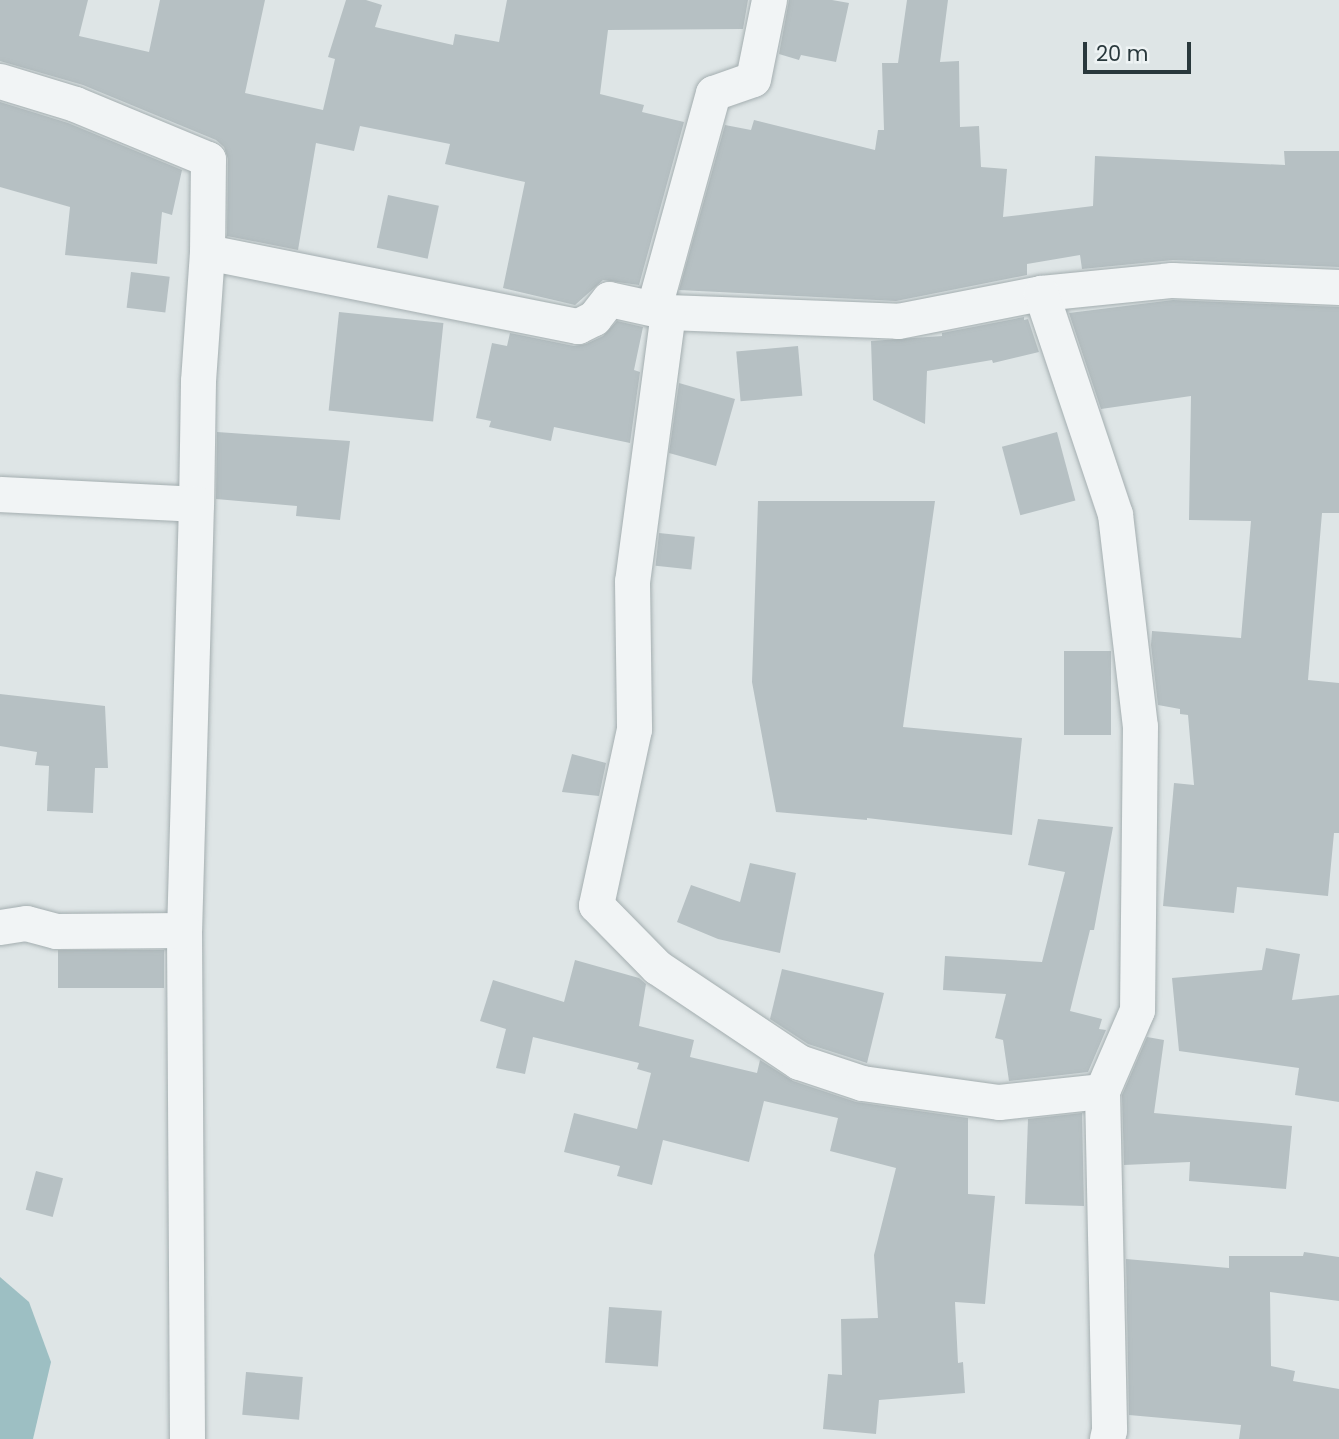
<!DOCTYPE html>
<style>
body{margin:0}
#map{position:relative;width:1339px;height:1439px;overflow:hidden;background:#dee5e6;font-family:Poppins,sans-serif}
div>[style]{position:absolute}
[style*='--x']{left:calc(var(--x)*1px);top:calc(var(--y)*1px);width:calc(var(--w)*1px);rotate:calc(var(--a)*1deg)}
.water>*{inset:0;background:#9dbfc3}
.building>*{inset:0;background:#b6c0c3;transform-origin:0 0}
.roads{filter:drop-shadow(0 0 2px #a4aeb0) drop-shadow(0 0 2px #a4aeb0)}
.street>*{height:35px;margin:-17.5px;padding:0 17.5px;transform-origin:17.5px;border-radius:17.5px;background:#f1f4f5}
span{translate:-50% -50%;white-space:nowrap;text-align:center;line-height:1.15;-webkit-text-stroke:5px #eef3f4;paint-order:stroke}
.scale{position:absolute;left:1083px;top:42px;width:108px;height:32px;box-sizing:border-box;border:4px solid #29383c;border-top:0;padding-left:9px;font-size:21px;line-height:24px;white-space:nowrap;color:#29383c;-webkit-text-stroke:5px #eef3f4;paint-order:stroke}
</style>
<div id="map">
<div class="water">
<i style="clip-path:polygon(0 1277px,29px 1302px,51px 1362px,33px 1439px,0 1439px)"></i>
</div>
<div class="building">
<i style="clip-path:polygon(0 0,88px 0,79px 36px,149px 52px,160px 0,265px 0,245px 93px,323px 110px,335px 59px,328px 57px,346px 0,366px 0,382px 5px,375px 27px,453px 45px,455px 34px,499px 42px,507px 0,748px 0,743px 29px,608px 30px,600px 94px,644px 105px,642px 112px,684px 122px,639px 285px,603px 280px,575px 305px,503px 288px,525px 182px,445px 164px,450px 144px,360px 126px,354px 151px,316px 143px,298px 250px,227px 236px,228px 159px,224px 147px,216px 140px,83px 85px,0 61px)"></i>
<i style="clip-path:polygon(789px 0,832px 0,849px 3px,836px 62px,801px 55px,799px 60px,779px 54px)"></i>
<i style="clip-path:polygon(907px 0,948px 0,940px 62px,959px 61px,960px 127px,979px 126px,981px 167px,1007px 169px,1003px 217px,1093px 206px,1095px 156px,1285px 165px,1284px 151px,1339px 151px,1339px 267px,1173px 260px,1082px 269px,1080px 255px,1027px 264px,1027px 275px,896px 301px,679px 290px,725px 125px,751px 130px,754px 120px,875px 150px,878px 130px,884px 130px,882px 63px,898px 63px)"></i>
<i style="clip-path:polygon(0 102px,68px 123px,182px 170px,172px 215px,162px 212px,157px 264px,65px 255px,70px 207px,0 187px)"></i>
<i style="left:388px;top:195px;width:52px;height:54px;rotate:12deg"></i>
<i style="left:131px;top:272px;width:39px;height:36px;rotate:7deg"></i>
<i style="clip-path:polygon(1173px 300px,1339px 307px,1339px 513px,1322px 513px,1308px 680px,1339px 683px,1339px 833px,1334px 833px,1328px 896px,1237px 887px,1234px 913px,1163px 906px,1174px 783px,1194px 785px,1188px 715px,1180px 714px,1180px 709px,1158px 705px,1151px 645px,1152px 631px,1241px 638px,1251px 521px,1189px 520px,1191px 396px,1101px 409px,1069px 313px)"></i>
<i style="left:339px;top:312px;width:105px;height:99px;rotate:6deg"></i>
<i style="clip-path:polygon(1024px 317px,1024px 320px,1028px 319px,1039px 352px,993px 363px,992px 360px,927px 371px,925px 424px,873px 400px,871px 341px,942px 336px,942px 333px)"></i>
<i style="clip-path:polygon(617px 321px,643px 327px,634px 370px,640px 372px,630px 443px,554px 427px,551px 441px,489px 427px,491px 421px,476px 418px,492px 343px,507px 346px,510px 333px,574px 346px,586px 344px,603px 336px)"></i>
<i style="left:798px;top:346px;width:50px;height:62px;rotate:85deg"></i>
<i style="clip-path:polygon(679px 383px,735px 399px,716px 466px,669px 453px)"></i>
<i style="clip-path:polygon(217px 432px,350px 441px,340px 520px,296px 516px,297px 506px,216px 499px)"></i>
<i style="left:1057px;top:432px;width:71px;height:57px;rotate:75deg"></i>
<i style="clip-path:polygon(758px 501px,935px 501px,903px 727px,1022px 738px,1012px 835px,867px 818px,867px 820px,776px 812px,752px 682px)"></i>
<i style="left:659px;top:533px;width:36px;height:33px;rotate:6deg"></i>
<i style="left:1064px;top:651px;width:47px;height:84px"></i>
<i style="clip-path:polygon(0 694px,105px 706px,108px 768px,95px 768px,93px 813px,47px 811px,49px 766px,35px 765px,37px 752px,0 746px)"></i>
<i style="clip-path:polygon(572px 754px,606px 763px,599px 796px,562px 792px)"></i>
<i style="clip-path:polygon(1038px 819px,1113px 827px,1094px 930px,1090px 930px,1070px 1011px,1102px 1019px,1099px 1029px,1106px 1030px,1088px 1072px,1009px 1081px,1003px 1040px,995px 1038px,1006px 994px,943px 990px,945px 956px,1042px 962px,1065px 872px,1028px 865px)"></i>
<i style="clip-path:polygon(750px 863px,796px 873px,780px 953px,718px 939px,677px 922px,691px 885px,740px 902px)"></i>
<i style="clip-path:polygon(1266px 948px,1300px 954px,1292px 1000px,1339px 995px,1339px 1102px,1295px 1095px,1299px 1068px,1179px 1051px,1172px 978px,1262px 970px)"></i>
<i style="left:164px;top:950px;width:38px;height:106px;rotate:90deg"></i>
<i style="clip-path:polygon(575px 960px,639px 978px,646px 984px,639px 1026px,694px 1040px,690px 1057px,757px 1073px,760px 1060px,793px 1081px,856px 1102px,968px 1118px,968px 1194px,995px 1196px,985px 1304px,955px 1302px,958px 1363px,963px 1362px,965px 1393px,879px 1400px,876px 1434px,823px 1429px,828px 1374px,842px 1375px,841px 1319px,878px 1318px,874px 1255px,896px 1168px,830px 1151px,838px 1118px,764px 1101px,749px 1162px,663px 1140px,652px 1185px,617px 1176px,620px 1166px,564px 1152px,574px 1113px,637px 1129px,651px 1073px,637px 1069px,639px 1063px,533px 1037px,525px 1074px,496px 1068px,506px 1029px,480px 1021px,493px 980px,564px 1002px)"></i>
<i style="clip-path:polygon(782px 969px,884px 993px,867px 1063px,808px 1044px,770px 1019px)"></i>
<i style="clip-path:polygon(1147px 1037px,1164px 1040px,1154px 1113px,1292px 1126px,1286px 1189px,1189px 1181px,1190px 1162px,1124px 1165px,1122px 1095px)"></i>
<i style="clip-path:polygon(1082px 1113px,1084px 1206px,1025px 1204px,1028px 1119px)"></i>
<i style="left:36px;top:1171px;width:28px;height:40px;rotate:15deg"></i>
<i style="clip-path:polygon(1304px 1252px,1339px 1257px,1339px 1301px,1270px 1292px,1271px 1366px,1295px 1371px,1293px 1381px,1339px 1389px,1339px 1439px,1239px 1439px,1241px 1425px,1129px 1415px,1126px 1259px,1229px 1268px,1229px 1256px,1303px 1256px)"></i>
<i style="left:609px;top:1307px;width:53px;height:56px;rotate:4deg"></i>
<i style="left:246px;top:1372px;width:57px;height:43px;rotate:5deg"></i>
</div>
<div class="roads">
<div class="street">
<i style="--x:0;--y:81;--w:78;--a:17"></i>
<i style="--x:75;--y:104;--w:144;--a:22.5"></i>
<i style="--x:208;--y:159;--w:93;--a:90.6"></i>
<i style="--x:207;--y:252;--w:129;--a:94"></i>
<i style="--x:198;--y:381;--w:123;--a:90.9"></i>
<i style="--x:207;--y:252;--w:378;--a:11.3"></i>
<i style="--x:578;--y:326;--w:18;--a:-27"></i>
<i style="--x:594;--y:318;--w:24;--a:-52"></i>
<i style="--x:609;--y:299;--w:60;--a:12.4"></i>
<i style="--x:668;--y:312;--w:230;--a:2.2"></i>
<i style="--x:898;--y:321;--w:146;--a:-11.1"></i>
<i style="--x:1041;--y:293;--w:132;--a:-5.7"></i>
<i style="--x:1172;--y:280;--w:167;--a:2.4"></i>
<i style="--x:1041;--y:293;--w:233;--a:71.5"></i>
<i style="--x:1115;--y:514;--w:213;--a:83.3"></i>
<i style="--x:1140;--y:726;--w:284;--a:90.6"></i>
<i style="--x:1137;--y:1010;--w:88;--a:113.4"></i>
<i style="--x:1102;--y:1091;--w:339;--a:88.8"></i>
<i style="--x:1109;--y:1430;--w:9;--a:103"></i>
<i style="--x:654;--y:307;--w:222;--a:-74.6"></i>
<i style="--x:713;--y:93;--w:42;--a:-19.3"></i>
<i style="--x:753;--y:79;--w:81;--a:-78.6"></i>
<i style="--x:668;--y:312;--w:271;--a:97.6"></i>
<i style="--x:632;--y:581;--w:148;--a:89.2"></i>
<i style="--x:634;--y:729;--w:180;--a:102.2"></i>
<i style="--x:596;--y:905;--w:87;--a:45.5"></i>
<i style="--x:657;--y:967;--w:171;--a:33.8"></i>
<i style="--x:799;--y:1062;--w:66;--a:18.4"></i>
<i style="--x:862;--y:1083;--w:138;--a:7.9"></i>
<i style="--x:999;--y:1102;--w:104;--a:-6.1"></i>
<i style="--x:0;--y:494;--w:196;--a:2.9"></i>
<i style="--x:196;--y:504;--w:426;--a:91.6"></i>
<i style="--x:184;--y:930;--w:509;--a:89.66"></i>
<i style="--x:0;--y:927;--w:26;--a:-9"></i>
<i style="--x:26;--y:923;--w:31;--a:15"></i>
<i style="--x:56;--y:931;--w:128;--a:-0.4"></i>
</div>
</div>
<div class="scale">20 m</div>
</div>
